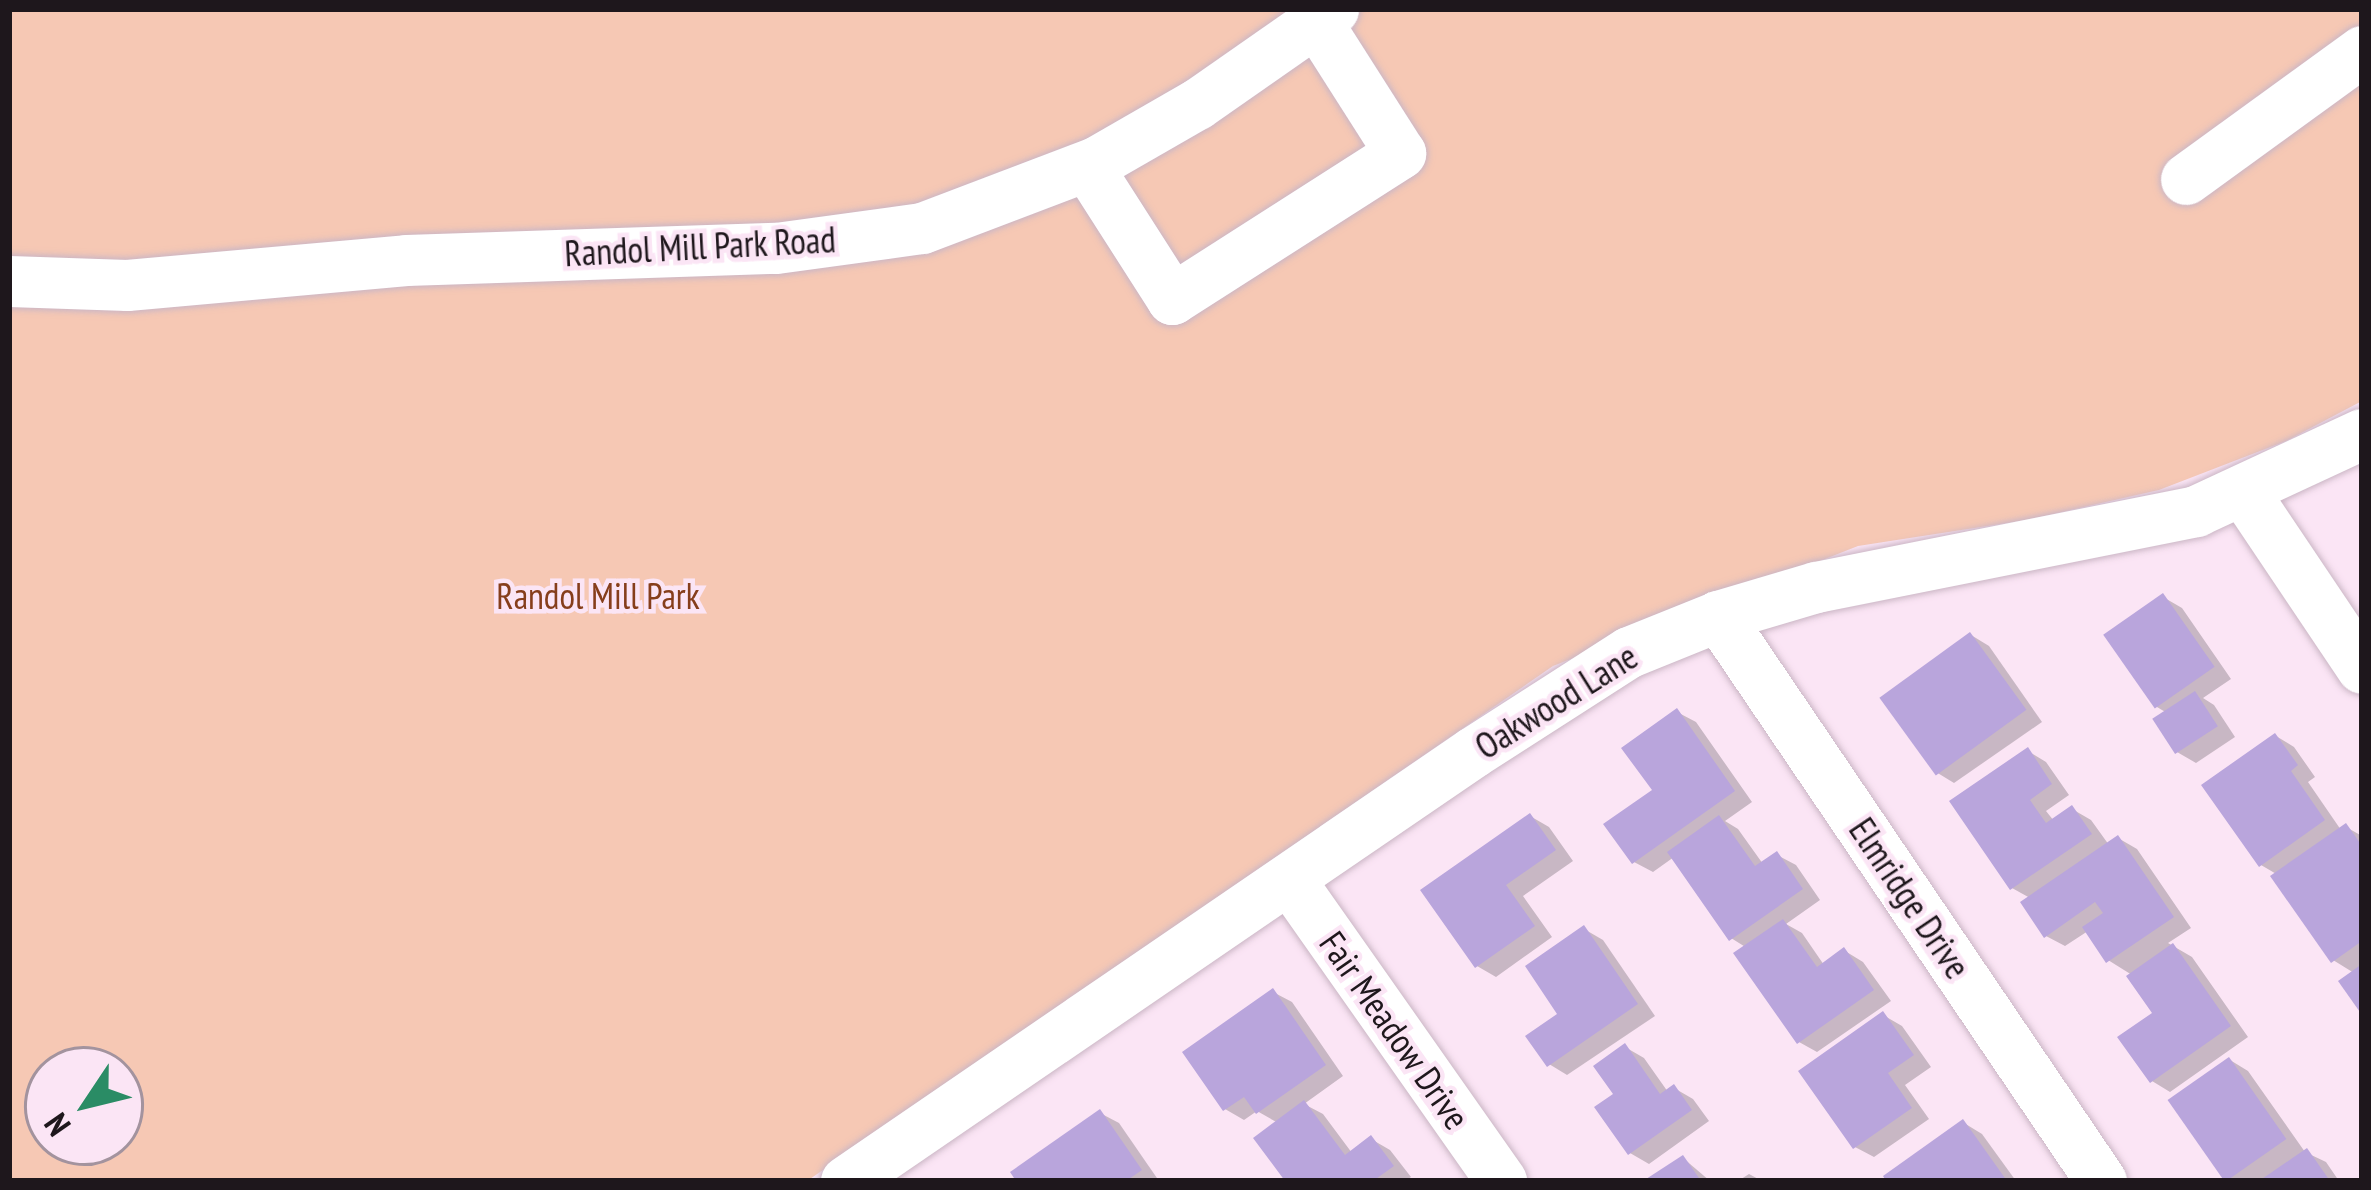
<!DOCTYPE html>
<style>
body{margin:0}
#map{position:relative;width:2371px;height:1190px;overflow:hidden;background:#fbe5f5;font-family:"PT Sans Narrow",sans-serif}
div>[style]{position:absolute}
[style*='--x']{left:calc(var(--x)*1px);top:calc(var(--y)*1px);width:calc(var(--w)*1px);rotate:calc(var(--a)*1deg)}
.green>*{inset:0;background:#f6c8b4}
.shadow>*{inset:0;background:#0003}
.building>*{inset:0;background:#b9a5dc;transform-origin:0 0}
.roads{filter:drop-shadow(0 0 3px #cbb6c5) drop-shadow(0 0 3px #cbb6c5)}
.minor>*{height:51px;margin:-25.5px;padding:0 25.5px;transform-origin:25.5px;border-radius:25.5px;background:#fff}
span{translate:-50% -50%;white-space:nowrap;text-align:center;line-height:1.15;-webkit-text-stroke:9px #fbe5f5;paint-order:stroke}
.street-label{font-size:36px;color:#1e171c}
.park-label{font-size:36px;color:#863e1b}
.frame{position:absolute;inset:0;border:12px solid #1e171c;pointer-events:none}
.north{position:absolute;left:24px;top:1046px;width:120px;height:120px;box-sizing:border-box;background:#fbe5f5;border:3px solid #a3939e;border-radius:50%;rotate:235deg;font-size:33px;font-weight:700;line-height:48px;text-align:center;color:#1e171c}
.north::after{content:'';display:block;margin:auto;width:42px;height:54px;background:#2a8c65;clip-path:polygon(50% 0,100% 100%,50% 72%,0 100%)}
</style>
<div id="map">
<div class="green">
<i style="clip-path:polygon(evenodd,9px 9px,2362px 9px,2362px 401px,2286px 441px,2159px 490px,2026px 520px,1858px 546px,1553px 666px,807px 1181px,9px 1181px,9px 9px,48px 1070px,120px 1070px,120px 1142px,48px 1142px,48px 1070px)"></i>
</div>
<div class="shadow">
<i style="clip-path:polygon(2163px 597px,2182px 608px,2231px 679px,2203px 698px,2214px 705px,2235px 737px,2196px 763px,2177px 752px,2167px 713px,2157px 707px)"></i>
<i style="clip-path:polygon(1971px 635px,1989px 646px,2042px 722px,1954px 783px,1936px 772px)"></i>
<i style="clip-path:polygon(1677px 712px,1696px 722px,1752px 802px,1725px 821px,1738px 829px,1763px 864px,1777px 855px,1796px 865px,1820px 900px,1786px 924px,1802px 933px,1824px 965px,1845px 951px,1863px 962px,1891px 1001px,1817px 1052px,1799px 1042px,1747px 948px,1731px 938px,1674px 857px,1653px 872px,1634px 862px)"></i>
<i style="clip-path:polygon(2276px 736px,2294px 747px,2315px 777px,2308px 782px,2341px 830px,2346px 827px,2362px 836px,2362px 1009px,2354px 973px,2333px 960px,2278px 875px,2261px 865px)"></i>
<i style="clip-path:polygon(2028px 751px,2046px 762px,2069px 795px,2046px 811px,2054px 821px,2072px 809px,2091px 820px,2109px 845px,2118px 838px,2137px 849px,2191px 928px,2168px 943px,2192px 957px,2248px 1037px,2170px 1092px,2152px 1081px,2156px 1014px,2132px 975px,2108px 960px,2088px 931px,2065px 946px,2046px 936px,2030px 898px,2012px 888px)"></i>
<i style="clip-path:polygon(1530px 816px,1549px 827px,1573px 861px,1523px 896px,1552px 937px,1496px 977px,1477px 966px)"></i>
<i style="clip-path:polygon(1584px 929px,1603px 940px,1655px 1016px,1567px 1075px,1549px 1064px)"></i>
<i style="clip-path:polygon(1273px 992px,1292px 1002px,1343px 1076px,1304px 1104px,1323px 1114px,1352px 1153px,1371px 1139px,1390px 1150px,1411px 1177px,1405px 1181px,1289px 1181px,1278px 1123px,1257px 1111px,1244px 1120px,1225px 1109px)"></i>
<i style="clip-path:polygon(1883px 1015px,1902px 1026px,1931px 1067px,1905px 1085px,1929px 1119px,1874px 1157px,1855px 1147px)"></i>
<i style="clip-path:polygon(1625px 1047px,1644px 1058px,1668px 1092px,1674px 1088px,1693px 1099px,1709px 1121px,1649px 1164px,1630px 1153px,1617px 1095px)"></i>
<i style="clip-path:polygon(2230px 1060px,2248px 1071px,2305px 1152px,2326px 1162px,2339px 1181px,2228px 1180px,2172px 1100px)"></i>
<i style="clip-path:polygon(1100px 1113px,1119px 1123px,1159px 1181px,1020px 1181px)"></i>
<i style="clip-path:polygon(1964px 1123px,1982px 1134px,2016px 1181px,1890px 1181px)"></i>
<i style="clip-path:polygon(1683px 1158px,1710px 1181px,1648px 1181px)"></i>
<i style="clip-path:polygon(1749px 1174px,1762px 1181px,1738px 1181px)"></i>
</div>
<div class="building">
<i style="left:2163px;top:593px;width:90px;height:73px;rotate:55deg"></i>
<i style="left:1970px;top:632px;width:96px;height:112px;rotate:54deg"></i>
<i style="left:2195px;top:691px;width:42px;height:51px;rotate:57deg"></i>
<i style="clip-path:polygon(1677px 708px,1735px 791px,1632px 864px,1603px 824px,1652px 790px,1621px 748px)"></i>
<i style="clip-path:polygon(2275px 733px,2298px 765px,2291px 771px,2325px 820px,2259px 867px,2201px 785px)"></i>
<i style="clip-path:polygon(2028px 747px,2052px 784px,2030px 800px,2046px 823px,2072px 805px,2092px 834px,2010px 890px,1949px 801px)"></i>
<i style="clip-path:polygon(1530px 813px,1556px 850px,1506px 885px,1535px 926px,1475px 968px,1420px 890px)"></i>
<i style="clip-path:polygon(1719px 815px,1755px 866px,1777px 851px,1803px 889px,1729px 941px,1667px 852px)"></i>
<i style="clip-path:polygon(2346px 823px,2362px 846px,2362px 941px,2331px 963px,2270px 876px)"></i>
<i style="clip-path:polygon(2118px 835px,2174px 917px,2106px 963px,2082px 927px,2103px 913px,2095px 902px,2044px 938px,2020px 902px)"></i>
<i style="clip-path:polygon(1783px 919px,1817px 967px,1844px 947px,1874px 990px,1797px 1044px,1733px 953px)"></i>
<i style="clip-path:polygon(1584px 925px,1638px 1004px,1547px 1067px,1525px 1036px,1557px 1014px,1525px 966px)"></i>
<i style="clip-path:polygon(2173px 943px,2231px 1026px,2150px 1083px,2117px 1037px,2152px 1013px,2126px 976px)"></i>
<i style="clip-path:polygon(2362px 964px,2362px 1015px,2338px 981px)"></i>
<i style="clip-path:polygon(1273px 988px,1326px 1065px,1256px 1114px,1244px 1097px,1223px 1111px,1182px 1052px)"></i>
<i style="clip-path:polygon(1883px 1011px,1914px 1055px,1888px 1073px,1912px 1108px,1853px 1149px,1798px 1071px)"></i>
<i style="clip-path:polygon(1625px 1043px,1660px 1094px,1674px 1084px,1692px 1110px,1628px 1155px,1594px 1107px,1613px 1094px,1593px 1066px)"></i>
<i style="left:2229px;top:1057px;width:100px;height:75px;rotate:55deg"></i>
<i style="clip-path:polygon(1304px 1100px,1345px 1155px,1371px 1135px,1394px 1166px,1373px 1181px,1285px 1181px,1253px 1138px)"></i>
<i style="clip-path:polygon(1100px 1109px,1142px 1170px,1126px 1181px,1016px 1181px,1010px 1172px)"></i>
<i style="clip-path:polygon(1963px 1119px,2007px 1181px,1886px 1181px,1883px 1176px)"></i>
<i style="clip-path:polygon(2307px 1148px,2330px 1181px,2259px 1181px)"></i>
<i style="clip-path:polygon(1683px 1155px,1701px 1181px,1643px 1181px)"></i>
</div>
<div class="roads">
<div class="minor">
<i style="--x:1087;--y:166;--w:158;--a:57.4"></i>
<i style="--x:1172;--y:299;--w:271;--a:-32.6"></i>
<i style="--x:1400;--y:153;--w:156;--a:-122.5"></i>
<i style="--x:2186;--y:179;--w:218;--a:-36"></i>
<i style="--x:9;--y:281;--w:118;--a:1.9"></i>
<i style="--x:127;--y:285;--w:280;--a:-5.1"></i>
<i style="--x:406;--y:260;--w:370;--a:-1.9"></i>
<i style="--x:776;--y:248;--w:147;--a:-7.8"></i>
<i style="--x:922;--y:228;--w:186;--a:-20.8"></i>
<i style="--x:1096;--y:162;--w:116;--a:-29.9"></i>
<i style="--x:1197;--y:104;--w:166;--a:-34.9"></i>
<i style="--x:2243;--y:491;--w:213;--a:56.1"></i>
<i style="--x:1718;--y:616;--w:683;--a:55.87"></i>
<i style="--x:1289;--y:879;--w:369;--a:54.9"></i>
<i style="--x:846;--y:1181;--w:760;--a:-34.38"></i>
<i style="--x:1473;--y:752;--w:185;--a:-32.7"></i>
<i style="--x:1629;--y:652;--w:96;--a:-22"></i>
<i style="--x:1718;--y:616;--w:102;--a:-16.5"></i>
<i style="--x:1816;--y:587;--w:388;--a:-11.3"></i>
<i style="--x:2196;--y:511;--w:183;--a:-24.9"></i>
</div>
</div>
<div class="street-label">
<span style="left:700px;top:246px;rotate:-3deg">Randol Mill Park Road</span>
<span style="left:1556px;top:701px;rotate:-32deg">Oakwood Lane</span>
<span style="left:1910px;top:898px;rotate:56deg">Elmridge Drive</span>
<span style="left:1395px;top:1030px;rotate:55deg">Fair Meadow Drive</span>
</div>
<div class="park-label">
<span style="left:598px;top:596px">Randol Mill Park</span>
</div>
<div class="frame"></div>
<div class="north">N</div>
</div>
